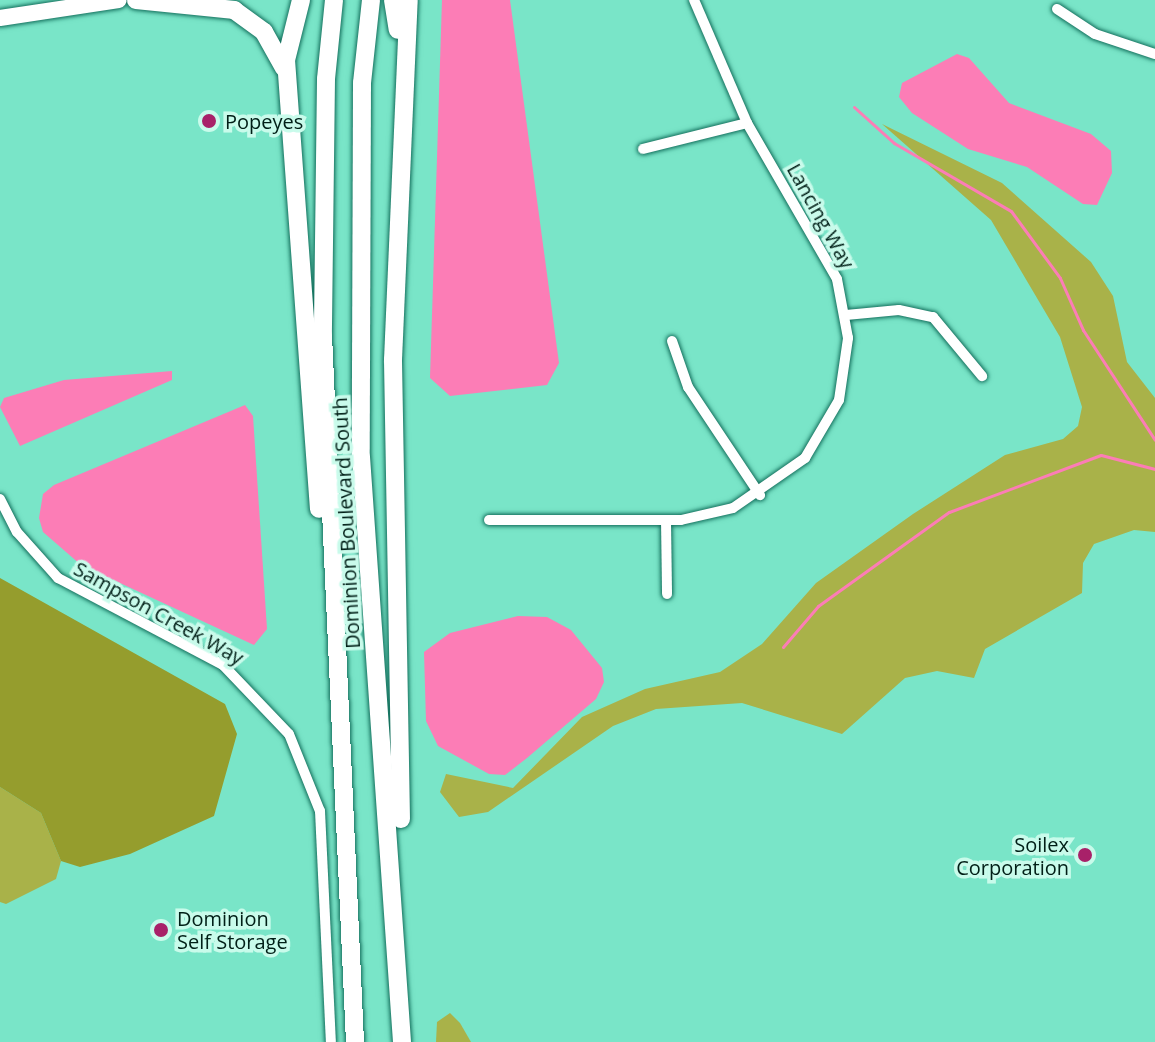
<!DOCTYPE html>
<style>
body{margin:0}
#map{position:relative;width:1155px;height:1042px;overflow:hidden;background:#79e5c8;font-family:"Open Sans",sans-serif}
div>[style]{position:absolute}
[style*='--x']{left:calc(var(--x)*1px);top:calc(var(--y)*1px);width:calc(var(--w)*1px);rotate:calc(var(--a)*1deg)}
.green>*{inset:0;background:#a9b249}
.forest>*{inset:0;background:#959d2d}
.water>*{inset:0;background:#fc7db6}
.stream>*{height:3px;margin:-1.5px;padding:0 1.5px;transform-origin:1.5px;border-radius:1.5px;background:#fc7db6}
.roads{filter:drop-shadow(0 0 2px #14705d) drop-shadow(0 0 2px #14705d)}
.street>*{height:10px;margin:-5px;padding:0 5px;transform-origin:5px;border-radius:5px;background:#fff}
.primary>*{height:16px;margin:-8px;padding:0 8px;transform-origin:8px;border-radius:8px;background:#fff}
.highway>*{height:18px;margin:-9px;padding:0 9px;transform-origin:9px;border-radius:9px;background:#fff}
.dots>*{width:22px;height:22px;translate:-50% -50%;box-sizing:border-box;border:4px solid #c9fbeb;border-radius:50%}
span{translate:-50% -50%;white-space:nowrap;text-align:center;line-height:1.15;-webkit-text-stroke:7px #c9fbeb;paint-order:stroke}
.poi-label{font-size:20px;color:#001f17}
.left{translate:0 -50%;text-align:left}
.right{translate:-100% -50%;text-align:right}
.street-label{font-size:20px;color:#001f17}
</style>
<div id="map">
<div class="green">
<i style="clip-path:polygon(882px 124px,1002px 183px,1091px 262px,1113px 296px,1127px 362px,1155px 398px,1155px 532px,1134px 530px,1094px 544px,1083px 563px,1082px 593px,985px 649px,974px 678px,937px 671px,905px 678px,842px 734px,742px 703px,656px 709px,613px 726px,488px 812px,459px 817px,440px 792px,446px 774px,513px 788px,582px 717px,645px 689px,720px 672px,762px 644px,816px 583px,913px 514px,1005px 455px,1063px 439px,1078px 426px,1082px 407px,1060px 337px,991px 220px)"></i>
<i style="clip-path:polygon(0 787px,41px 813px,61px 861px,56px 879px,6px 904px,0 902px)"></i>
<i style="clip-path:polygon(450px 1013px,460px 1023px,471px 1042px,436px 1042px,437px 1022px)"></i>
</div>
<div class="forest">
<i style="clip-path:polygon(0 578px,225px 704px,237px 734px,214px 816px,130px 854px,80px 867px,61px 861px,41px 813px,0 787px)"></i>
</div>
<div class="water">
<i style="clip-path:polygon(442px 0,510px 0,559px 363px,547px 385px,450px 396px,430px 378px)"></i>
<i style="clip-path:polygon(957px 54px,969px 58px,1009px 103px,1091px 134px,1111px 151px,1112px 173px,1097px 205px,1083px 204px,1027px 167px,968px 149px,912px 113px,899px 97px,902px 83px)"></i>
<i style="clip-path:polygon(172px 371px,172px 380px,20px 446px,0 407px,4px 398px,64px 380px)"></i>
<i style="clip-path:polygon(245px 405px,253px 416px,267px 629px,254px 645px,81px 565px,43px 532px,39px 518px,43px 494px,54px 485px)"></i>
<i style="clip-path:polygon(518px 616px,547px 617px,571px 630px,602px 668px,604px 682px,596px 699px,527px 758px,505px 775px,489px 774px,438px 746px,426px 721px,424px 652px,450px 633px)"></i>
</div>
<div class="stream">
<i style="--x:854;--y:107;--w:54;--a:42"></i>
<i style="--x:894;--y:143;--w:135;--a:30.2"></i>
<i style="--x:1011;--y:211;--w:83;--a:53.8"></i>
<i style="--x:1060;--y:278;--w:57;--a:66.1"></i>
<i style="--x:1083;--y:330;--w:131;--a:56.8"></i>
<i style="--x:783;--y:647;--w:54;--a:-49.5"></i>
<i style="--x:818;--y:606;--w:161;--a:-35.7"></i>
<i style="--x:949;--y:512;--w:162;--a:-20.6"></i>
<i style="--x:1101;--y:455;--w:56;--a:14.5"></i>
</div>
<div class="roads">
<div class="street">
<i style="--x:1057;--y:9;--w:45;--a:33.3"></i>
<i style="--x:1095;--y:34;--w:63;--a:18.4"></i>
<i style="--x:643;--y:149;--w:107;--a:-14"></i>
<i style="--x:846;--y:315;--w:53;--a:-5.4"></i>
<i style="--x:899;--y:310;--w:35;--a:12"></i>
<i style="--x:933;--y:317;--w:77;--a:50.3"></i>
<i style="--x:672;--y:341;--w:49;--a:70.8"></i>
<i style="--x:688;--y:387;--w:130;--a:56.3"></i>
<i style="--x:0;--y:499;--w:37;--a:63"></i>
<i style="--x:17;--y:532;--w:62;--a:48.3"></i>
<i style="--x:58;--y:578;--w:187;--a:27.8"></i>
<i style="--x:223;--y:665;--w:95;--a:46.3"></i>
<i style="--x:289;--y:734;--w:83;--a:68.1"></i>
<i style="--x:320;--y:811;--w:231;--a:87.3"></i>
<i style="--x:489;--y:520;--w:192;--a:0"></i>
<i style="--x:681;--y:520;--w:53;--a:-13"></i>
<i style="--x:733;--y:508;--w:88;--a:-34.8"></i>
<i style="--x:805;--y:458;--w:67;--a:-59.6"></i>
<i style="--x:839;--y:400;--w:63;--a:-81.7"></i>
<i style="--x:848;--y:338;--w:60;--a:-100.6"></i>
<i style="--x:837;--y:279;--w:180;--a:-120"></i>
<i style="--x:747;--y:123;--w:134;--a:-113.3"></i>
<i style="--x:666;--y:520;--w:74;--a:89.2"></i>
</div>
<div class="primary">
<i style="--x:0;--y:18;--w:120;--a:-8.6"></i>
</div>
<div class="highway">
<i style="--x:136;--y:0;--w:99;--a:5.8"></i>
<i style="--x:234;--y:10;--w:37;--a:36"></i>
<i style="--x:264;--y:32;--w:41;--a:60.9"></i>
<i style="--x:301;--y:0;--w:62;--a:104"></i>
<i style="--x:286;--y:60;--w:450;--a:85.8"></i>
<i style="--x:334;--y:0;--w:79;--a:95.8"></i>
<i style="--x:326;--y:79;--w:256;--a:90.7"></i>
<i style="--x:323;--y:335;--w:708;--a:87.41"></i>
<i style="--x:371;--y:0;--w:83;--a:96.2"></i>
<i style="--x:362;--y:83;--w:374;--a:90.2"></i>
<i style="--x:361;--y:457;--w:586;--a:85.99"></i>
<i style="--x:393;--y:0;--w:30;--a:81"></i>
<i style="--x:401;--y:819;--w:459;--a:-91"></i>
<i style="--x:393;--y:360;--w:360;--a:-87.5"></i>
</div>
</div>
<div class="dots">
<i style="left:209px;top:121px;background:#a82169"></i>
<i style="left:1085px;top:855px;background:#a82169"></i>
<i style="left:161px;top:930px;background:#a82169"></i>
</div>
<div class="poi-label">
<span class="left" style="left:225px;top:121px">Popeyes</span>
<span class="right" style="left:1069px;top:856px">Soilex<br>Corporation</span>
<span class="left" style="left:177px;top:930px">Dominion<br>Self Storage</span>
</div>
<div class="street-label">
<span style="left:821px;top:216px;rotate:61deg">Lancing Way</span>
<span style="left:346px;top:523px;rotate:-93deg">Dominion Boulevard South</span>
<span style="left:159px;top:613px;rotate:29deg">Sampson Creek Way</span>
</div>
</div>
